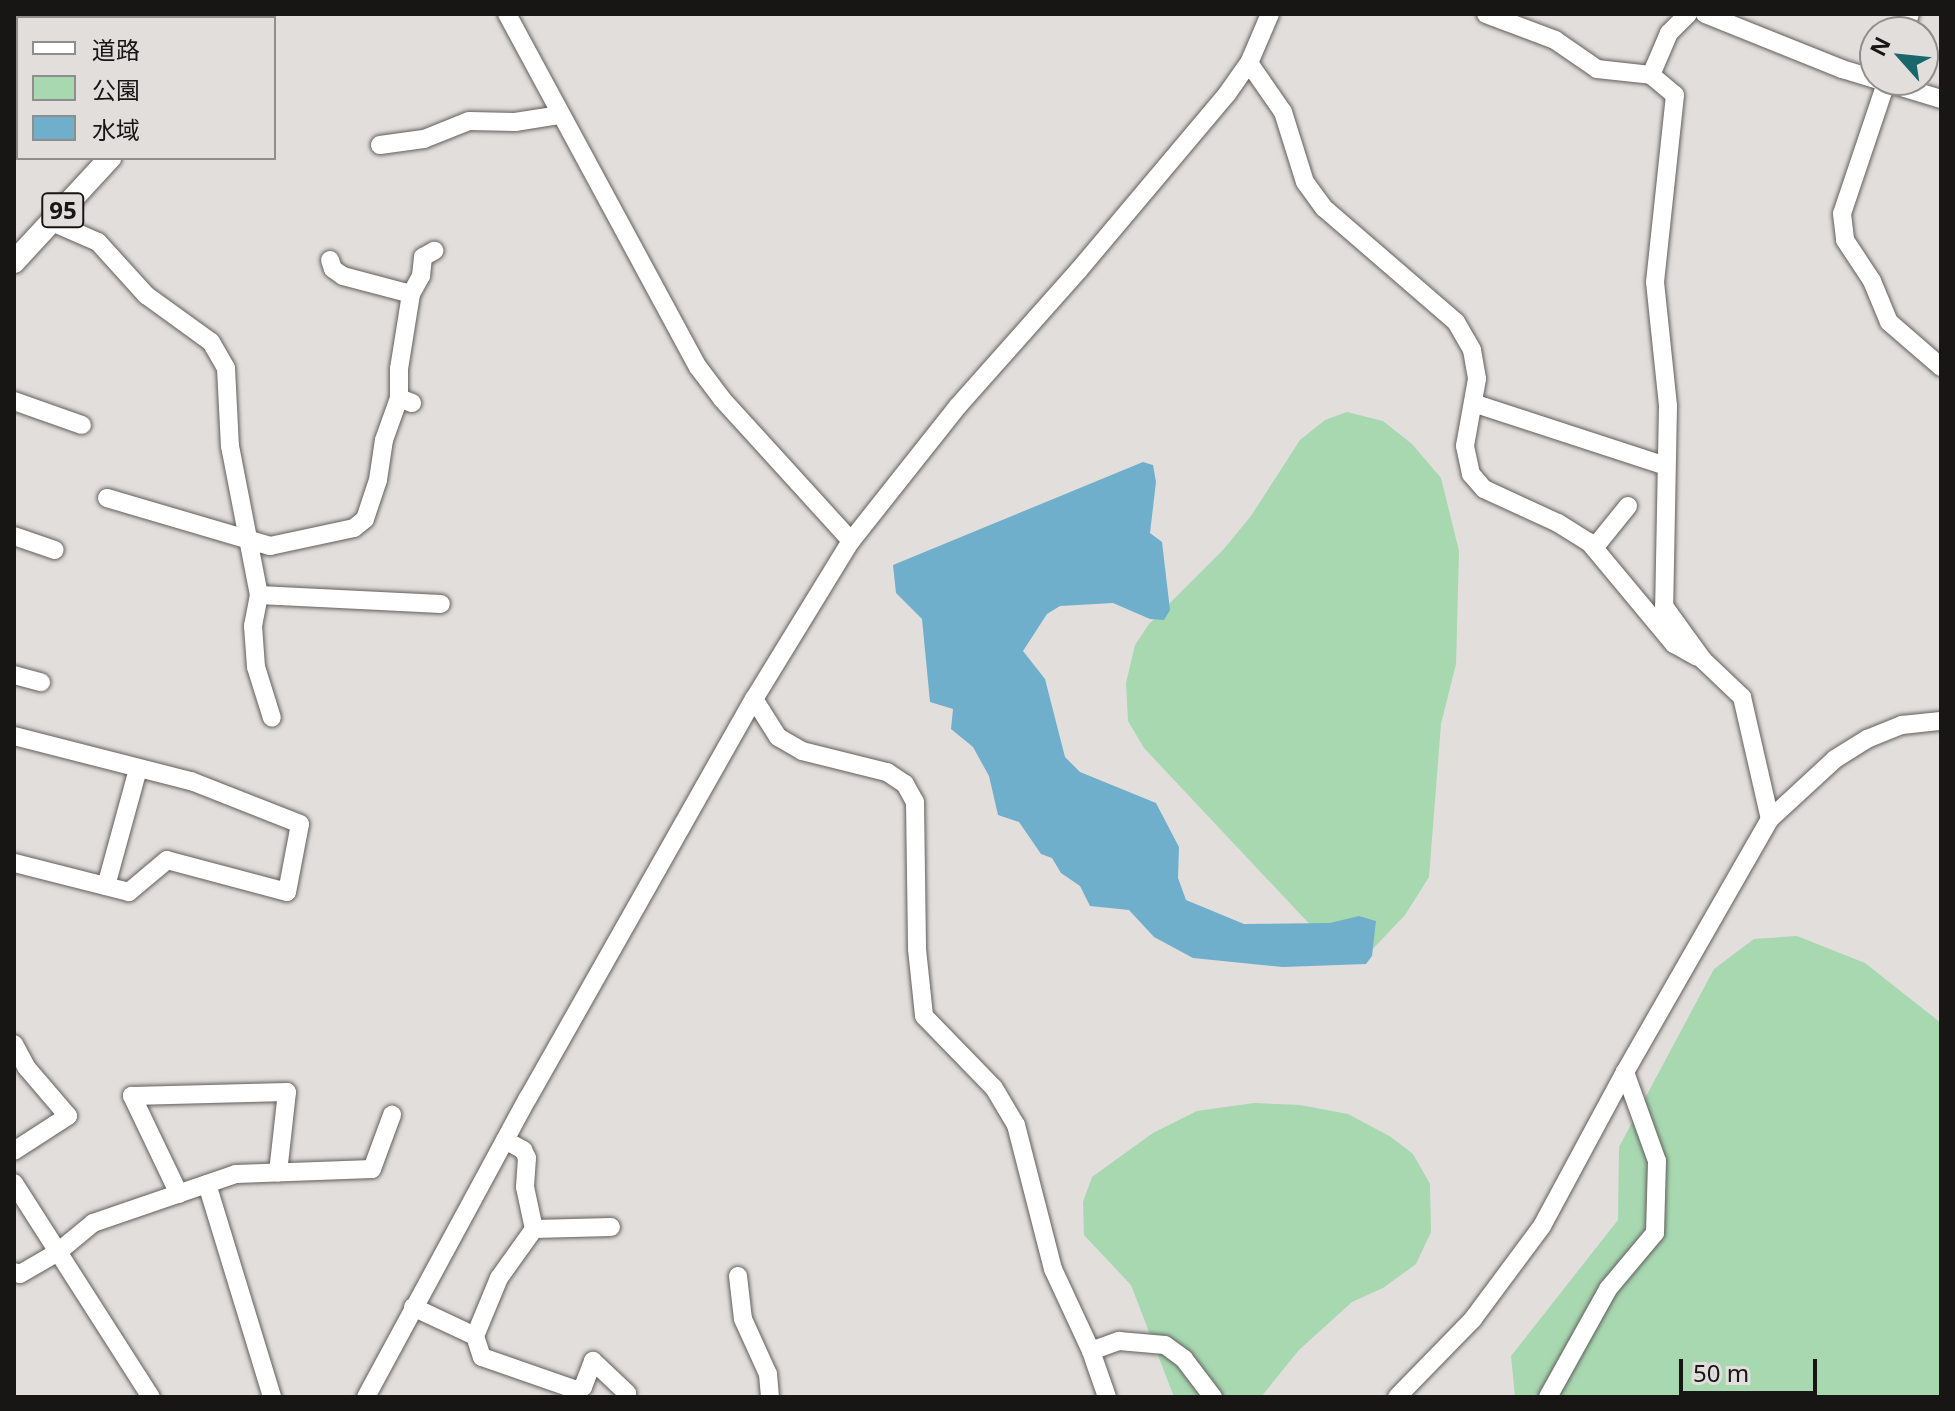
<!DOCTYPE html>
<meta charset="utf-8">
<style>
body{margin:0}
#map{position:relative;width:1955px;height:1411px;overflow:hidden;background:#e1dedc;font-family:"Noto Sans","Noto Sans JP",sans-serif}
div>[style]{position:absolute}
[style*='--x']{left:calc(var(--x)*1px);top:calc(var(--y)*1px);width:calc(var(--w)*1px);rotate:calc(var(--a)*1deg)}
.green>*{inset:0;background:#a7d8b0}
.water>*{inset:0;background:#70afcb}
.roads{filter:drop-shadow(0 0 2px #615e5c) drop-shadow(0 0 2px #615e5c)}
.minor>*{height:18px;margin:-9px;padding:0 9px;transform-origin:9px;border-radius:9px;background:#fff}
.major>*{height:22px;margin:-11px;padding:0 11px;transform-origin:11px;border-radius:11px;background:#fff}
span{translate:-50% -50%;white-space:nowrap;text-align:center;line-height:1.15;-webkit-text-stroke:8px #e1dedc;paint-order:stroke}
.shield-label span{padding:2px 6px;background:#e1dedc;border:2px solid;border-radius:6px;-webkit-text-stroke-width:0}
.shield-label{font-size:24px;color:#171615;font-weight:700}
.frame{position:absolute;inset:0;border:16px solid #171615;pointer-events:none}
.legend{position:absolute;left:16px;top:16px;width:260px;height:144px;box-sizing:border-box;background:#e1dedc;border:2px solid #908e8c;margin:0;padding:10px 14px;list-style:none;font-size:24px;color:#171615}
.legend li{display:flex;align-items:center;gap:16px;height:40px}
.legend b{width:40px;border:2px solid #908e8c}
.north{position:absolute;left:1859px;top:16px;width:80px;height:80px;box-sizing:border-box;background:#e1dedc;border:2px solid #908e8c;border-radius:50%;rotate:297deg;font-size:22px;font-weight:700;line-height:32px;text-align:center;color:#171615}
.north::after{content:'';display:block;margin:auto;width:28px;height:36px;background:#19676a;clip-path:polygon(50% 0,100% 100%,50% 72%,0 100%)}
.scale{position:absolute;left:1679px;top:1359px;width:138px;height:36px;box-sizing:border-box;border:4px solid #171615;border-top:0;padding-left:10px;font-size:24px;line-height:28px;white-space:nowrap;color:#171615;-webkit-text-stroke:6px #e1dedc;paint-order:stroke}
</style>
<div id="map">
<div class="green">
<i style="clip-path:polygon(1347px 412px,1383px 421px,1412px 444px,1441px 478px,1459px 551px,1456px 664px,1441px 724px,1429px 877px,1405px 915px,1367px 955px,1332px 948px,1144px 748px,1128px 721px,1126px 683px,1135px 645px,1149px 624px,1223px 550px,1251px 516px,1300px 440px,1325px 420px)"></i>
<i style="clip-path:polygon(1797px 936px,1865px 963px,1941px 1023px,1941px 1397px,1515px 1397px,1511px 1356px,1618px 1220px,1619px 1147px,1714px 969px,1754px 939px)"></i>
<i style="clip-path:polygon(1254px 1103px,1300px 1105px,1348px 1114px,1391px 1137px,1413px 1154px,1430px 1184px,1431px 1232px,1416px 1264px,1383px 1288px,1352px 1302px,1299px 1350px,1261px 1397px,1174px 1397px,1131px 1285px,1084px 1235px,1083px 1202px,1092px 1177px,1153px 1133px,1197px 1111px)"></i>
</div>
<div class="water">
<i style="clip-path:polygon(1143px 462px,1153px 465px,1156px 482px,1150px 533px,1162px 542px,1170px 610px,1164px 620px,1150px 619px,1113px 603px,1060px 606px,1047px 614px,1023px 651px,1045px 679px,1065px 757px,1080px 772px,1156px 803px,1179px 847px,1178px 878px,1186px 900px,1244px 924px,1330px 923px,1359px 916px,1376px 921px,1372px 956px,1366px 964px,1283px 967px,1193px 958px,1154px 937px,1129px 910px,1090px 906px,1080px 886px,1061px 873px,1052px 858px,1041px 854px,1019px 822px,998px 815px,989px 776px,973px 747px,951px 729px,953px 709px,930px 702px,922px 619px,896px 593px,893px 565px)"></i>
</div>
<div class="roads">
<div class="minor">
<i style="--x:507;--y:14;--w:401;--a:61.6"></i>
<i style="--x:698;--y:367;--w:40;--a:53"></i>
<i style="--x:722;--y:399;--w:192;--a:47.7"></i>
<i style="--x:1486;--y:14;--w:74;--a:20.6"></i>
<i style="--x:1555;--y:40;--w:51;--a:34.6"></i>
<i style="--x:1597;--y:69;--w:54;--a:6.3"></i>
<i style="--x:1651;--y:75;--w:31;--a:40"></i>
<i style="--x:1675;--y:95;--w:188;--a:96.1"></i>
<i style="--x:1655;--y:282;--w:125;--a:84"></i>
<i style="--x:1668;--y:406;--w:200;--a:91.1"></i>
<i style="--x:1664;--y:606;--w:67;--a:54.2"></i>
<i style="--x:1703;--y:660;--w:54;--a:43.5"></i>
<i style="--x:1742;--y:697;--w:125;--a:77.1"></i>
<i style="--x:1705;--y:14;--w:148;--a:21.9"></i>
<i style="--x:1842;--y:69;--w:103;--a:16.9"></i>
<i style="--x:1904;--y:32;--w:19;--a:-72"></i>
<i style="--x:1249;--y:63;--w:60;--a:55.2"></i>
<i style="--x:1283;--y:112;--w:73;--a:72.6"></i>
<i style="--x:1305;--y:182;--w:32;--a:54"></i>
<i style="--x:1324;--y:208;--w:174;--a:40.8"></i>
<i style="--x:1456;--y:322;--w:32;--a:60"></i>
<i style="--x:1472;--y:350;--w:29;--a:80"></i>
<i style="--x:1477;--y:379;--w:68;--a:100.2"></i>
<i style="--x:1465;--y:446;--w:29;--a:78"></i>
<i style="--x:1471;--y:474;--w:20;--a:49"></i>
<i style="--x:1484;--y:489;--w:81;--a:24.7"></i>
<i style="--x:1558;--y:523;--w:36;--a:32"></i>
<i style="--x:1589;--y:542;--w:133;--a:50.2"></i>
<i style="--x:1674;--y:644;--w:26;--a:29"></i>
<i style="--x:1651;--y:75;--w:46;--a:-66.8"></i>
<i style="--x:1669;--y:33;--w:27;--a:-45"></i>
<i style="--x:1887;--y:80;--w:141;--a:108.6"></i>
<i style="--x:1842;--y:214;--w:26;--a:83"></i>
<i style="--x:1845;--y:240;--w:49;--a:56.6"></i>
<i style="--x:1872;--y:281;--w:44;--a:67.5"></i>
<i style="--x:1889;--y:322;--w:69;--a:40.9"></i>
<i style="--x:380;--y:145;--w:44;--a:-7.8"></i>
<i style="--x:424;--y:139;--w:48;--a:-21.8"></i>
<i style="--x:469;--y:121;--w:46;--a:1.2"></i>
<i style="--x:515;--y:122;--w:46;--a:-8.8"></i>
<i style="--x:52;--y:222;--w:50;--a:23.5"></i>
<i style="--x:98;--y:242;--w:72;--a:47.8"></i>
<i style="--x:146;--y:295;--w:80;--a:35.9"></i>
<i style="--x:211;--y:342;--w:30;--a:60"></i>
<i style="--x:226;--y:368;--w:78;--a:87.1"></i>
<i style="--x:230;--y:446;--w:152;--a:79"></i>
<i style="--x:259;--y:595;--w:182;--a:2.8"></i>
<i style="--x:330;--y:260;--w:9;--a:72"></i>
<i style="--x:333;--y:269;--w:12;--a:35"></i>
<i style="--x:343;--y:276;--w:70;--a:14.8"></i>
<i style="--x:411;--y:294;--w:76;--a:99.1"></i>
<i style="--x:399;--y:369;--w:29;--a:90"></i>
<i style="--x:411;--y:294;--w:21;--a:-61"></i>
<i style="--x:421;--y:276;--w:19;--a:-84"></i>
<i style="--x:423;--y:257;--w:13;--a:-29"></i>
<i style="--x:14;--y:401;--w:72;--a:19.4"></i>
<i style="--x:1473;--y:403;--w:203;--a:18.1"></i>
<i style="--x:107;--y:498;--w:170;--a:16.4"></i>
<i style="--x:270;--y:546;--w:86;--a:-12.1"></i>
<i style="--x:354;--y:528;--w:14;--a:-39"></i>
<i style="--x:365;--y:519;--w:41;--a:-71.6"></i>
<i style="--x:378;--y:480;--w:40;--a:-81.5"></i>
<i style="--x:384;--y:440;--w:45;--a:-70.3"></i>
<i style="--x:399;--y:398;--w:14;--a:21"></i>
<i style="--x:14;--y:536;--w:43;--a:18.9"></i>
<i style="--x:1594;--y:548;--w:54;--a:-51"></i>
<i style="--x:259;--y:595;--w:32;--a:101"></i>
<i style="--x:253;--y:626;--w:41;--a:85.8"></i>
<i style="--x:256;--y:667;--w:53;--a:72.6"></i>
<i style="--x:14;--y:675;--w:28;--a:15"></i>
<i style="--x:754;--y:699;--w:45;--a:57.7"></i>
<i style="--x:778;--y:737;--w:28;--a:30"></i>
<i style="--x:802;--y:751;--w:88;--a:13.9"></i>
<i style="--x:887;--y:772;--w:22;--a:34"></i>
<i style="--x:905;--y:784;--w:21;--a:61"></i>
<i style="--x:915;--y:802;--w:147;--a:89.2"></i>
<i style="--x:917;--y:949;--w:67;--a:84"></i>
<i style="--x:924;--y:1016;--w:100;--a:45.8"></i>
<i style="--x:994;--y:1088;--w:43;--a:59.3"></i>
<i style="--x:1016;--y:1125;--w:149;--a:75.6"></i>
<i style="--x:1053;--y:1269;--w:90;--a:65.1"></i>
<i style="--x:1091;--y:1351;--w:49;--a:70.8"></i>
<i style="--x:14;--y:736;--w:183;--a:14.3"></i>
<i style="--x:191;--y:781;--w:117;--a:21.5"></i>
<i style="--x:300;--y:824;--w:69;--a:100.8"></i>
<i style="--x:287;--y:892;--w:124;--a:-165.1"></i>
<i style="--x:167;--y:860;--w:50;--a:139.9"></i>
<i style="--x:129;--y:892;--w:119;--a:-165.8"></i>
<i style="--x:106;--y:886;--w:121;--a:-74.7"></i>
<i style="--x:14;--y:1044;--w:27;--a:62"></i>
<i style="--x:27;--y:1068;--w:63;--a:49.5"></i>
<i style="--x:68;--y:1116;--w:64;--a:147.1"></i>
<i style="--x:505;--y:1140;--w:21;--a:29"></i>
<i style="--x:523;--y:1150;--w:9;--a:63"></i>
<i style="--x:527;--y:1158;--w:29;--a:94"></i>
<i style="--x:525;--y:1187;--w:43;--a:77.9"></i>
<i style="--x:14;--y:1183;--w:254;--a:57.4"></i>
<i style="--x:207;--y:1184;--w:223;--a:73"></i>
<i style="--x:179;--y:1194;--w:109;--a:-115.6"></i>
<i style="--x:132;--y:1096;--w:155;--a:-1.5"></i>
<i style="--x:287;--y:1092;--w:81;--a:96.4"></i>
<i style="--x:14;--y:1272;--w:6;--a:18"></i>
<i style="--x:20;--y:1274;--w:44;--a:-30.1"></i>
<i style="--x:58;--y:1252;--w:45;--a:-39.6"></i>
<i style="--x:93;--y:1223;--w:151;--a:-18.9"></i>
<i style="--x:236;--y:1174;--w:136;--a:-2.1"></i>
<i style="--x:372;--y:1169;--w:58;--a:-69.7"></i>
<i style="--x:738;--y:1276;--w:43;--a:83.4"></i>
<i style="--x:743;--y:1319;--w:60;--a:65.6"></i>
<i style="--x:768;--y:1374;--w:23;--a:85"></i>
<i style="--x:413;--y:1307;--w:68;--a:25.1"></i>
<i style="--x:475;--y:1336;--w:63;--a:-67.5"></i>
<i style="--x:499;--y:1278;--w:60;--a:-54.5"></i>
<i style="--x:534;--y:1229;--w:77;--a:-1.5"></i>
<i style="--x:475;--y:1336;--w:22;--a:72"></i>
<i style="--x:482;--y:1357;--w:101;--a:19.2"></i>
<i style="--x:577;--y:1390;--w:7;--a:-27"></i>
<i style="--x:583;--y:1387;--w:28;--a:-69"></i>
<i style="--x:593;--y:1361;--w:47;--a:43.3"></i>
<i style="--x:1091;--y:1351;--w:30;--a:-20"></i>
<i style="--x:1119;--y:1341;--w:46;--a:5"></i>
<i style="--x:1165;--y:1345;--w:24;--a:36"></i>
<i style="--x:1184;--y:1359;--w:48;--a:52.7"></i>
<i style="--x:366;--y:1397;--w:340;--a:-61.6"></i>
<i style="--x:528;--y:1098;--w:459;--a:-60.5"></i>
<i style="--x:754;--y:699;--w:185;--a:-58.5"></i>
<i style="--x:851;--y:541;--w:172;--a:-51.6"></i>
<i style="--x:958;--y:406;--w:181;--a:-48.4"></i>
<i style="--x:1078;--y:271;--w:231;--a:-49.9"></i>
<i style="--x:1227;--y:94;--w:38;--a:-55"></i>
<i style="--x:1249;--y:63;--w:53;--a:-66.8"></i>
<i style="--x:1397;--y:1397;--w:109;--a:-45.7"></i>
<i style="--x:1473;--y:1319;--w:116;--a:-53.4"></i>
<i style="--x:1542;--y:1226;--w:175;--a:-61.7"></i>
<i style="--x:1625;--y:1072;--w:292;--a:-60.2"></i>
<i style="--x:1770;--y:819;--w:88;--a:-42.7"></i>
<i style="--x:1835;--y:759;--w:38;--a:-32"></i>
<i style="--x:1867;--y:739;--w:38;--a:-22"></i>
<i style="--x:1902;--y:725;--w:39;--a:-6"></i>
<i style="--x:1548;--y:1397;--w:124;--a:-60.9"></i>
<i style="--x:1608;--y:1289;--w:73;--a:-50"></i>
<i style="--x:1655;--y:1233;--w:72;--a:-88.4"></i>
<i style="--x:1657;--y:1161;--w:95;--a:-109.8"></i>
</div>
<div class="major">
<i style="--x:237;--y:18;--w:6;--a:-45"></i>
<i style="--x:14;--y:262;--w:142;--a:-47.3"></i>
</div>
</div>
<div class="shield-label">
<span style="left:63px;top:210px">95</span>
</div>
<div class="frame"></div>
<ul class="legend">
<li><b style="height:10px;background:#fff"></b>道路</li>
<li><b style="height:22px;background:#a7d8b0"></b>公園</li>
<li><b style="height:22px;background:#70afcb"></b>水域</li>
</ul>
<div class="north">N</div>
<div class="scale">50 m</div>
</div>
